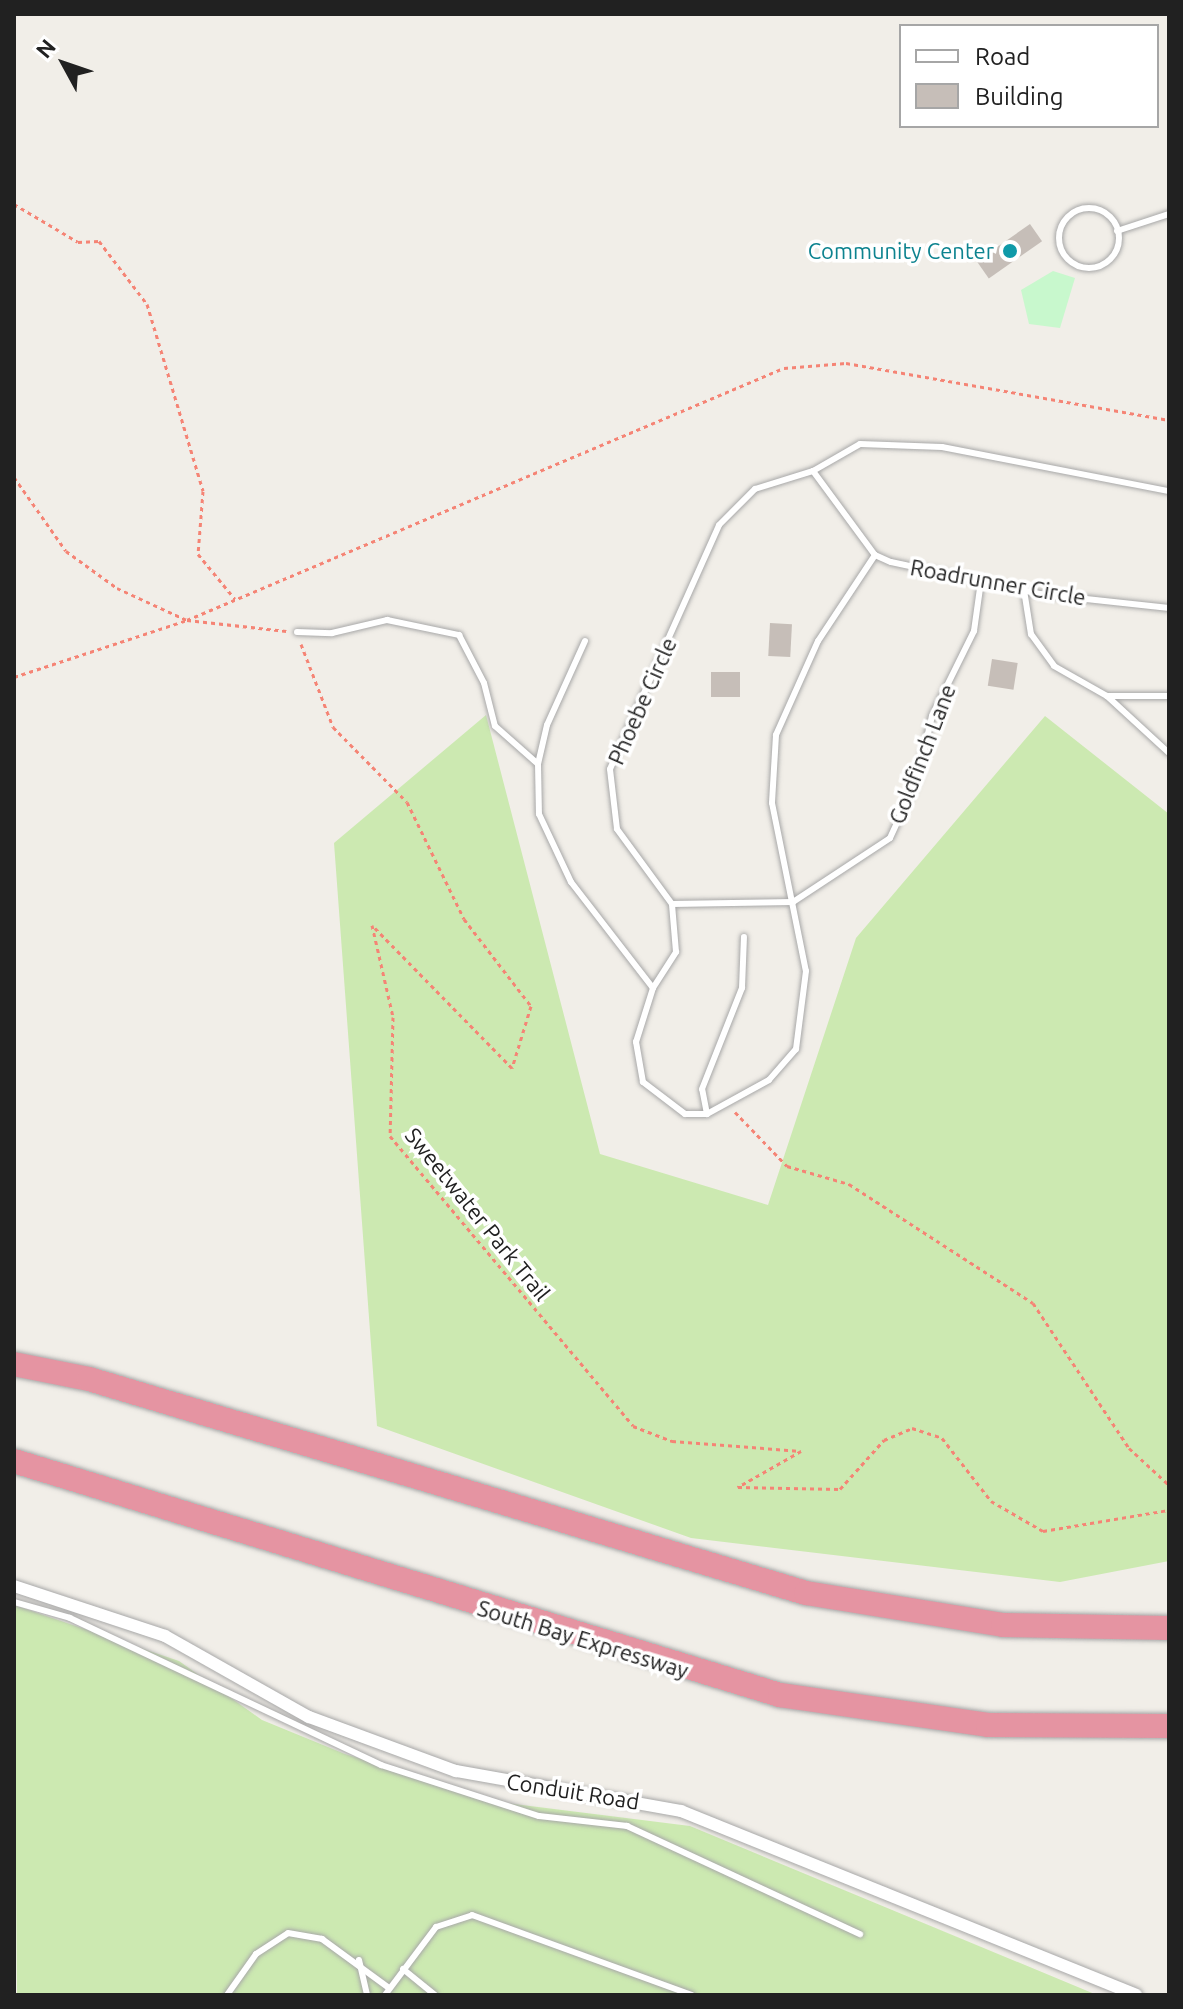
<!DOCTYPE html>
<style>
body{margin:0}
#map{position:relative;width:1183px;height:2009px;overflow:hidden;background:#f1eee8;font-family:Ubuntu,sans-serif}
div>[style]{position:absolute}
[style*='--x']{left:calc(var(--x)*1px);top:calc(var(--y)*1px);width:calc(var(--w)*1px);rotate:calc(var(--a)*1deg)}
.grass>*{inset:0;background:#cce9b1}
.park>*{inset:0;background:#c8f8cd}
.building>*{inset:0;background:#c6beb8;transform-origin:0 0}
.path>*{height:3px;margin-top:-1.5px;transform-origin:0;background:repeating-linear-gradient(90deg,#f58475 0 4px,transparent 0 8px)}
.roads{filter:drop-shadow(0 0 2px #a8a8a8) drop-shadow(0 0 2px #a8a8a8)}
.lane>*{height:6px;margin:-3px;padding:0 3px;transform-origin:3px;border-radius:3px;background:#fff}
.lane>.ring{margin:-3px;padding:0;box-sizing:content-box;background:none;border:6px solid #fff;border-radius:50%}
.street>*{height:12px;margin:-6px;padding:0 6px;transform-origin:6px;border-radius:6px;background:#fff}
.highway>*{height:24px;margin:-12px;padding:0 12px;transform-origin:12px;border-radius:12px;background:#e594a2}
.dots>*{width:22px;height:22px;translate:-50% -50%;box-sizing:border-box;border:4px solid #fff;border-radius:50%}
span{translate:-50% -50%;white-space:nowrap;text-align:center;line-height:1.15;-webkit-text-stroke:7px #fff;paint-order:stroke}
.culture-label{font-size:22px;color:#0d838f}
.right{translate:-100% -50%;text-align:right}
.street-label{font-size:22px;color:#212121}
.frame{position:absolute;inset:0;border:16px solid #212121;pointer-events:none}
.legend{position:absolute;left:899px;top:24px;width:260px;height:104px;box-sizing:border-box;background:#fff;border:2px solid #a6a6a6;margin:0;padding:10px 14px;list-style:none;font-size:24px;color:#212121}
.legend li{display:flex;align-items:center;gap:16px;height:40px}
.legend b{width:40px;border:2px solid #a6a6a6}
.north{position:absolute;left:24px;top:24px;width:80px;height:80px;-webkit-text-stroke:6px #fff;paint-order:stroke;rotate:310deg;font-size:22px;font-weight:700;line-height:32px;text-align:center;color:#212121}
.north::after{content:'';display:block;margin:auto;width:28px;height:36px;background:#212121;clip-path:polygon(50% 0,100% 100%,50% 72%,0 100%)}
</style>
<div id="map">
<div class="grass">
<i style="clip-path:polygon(486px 715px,600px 1154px,768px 1205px,856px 938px,1045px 716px,1169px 814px,1169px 1561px,1060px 1582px,691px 1538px,377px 1426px,334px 843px)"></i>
<i style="clip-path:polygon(14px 1605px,179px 1661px,262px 1720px,345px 1754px,507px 1803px,690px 1826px,1097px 1995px,17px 1995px)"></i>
</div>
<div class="park">
<i style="clip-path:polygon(1053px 271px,1075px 278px,1060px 328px,1029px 324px,1021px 290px)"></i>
</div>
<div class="building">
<i style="left:1030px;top:224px;width:21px;height:65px;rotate:55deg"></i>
<i style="left:770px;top:623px;width:22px;height:33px;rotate:3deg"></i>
<i style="left:992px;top:659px;width:26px;height:27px;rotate:9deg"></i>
<i style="left:711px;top:672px;width:29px;height:25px"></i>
</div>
<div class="path">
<i style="--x:14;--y:204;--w:74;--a:30.7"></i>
<i style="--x:78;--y:242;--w:21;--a:-3"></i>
<i style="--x:99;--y:241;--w:79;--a:52.7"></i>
<i style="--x:147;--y:304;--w:195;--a:73.3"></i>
<i style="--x:203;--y:491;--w:63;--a:94.5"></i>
<i style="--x:198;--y:554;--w:58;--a:50.6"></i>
<i style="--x:14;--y:477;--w:90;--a:54.9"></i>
<i style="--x:66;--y:551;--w:63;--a:36"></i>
<i style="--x:117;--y:588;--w:77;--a:24.6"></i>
<i style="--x:187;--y:620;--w:100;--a:6.3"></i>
<i style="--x:301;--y:644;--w:89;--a:68.9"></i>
<i style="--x:333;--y:727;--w:105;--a:45.4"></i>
<i style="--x:407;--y:802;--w:130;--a:64"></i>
<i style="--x:464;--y:919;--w:110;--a:52.4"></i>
<i style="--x:531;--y:1006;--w:65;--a:107"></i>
<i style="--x:512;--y:1068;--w:200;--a:-134.4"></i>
<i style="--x:372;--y:925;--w:94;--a:77.1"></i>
<i style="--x:393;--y:1017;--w:119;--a:91.4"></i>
<i style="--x:390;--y:1136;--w:378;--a:50"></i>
<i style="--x:633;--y:1426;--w:42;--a:21"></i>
<i style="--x:672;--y:1441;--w:129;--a:4.4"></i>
<i style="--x:801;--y:1451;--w:73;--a:150.3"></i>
<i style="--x:738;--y:1487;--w:102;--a:1.1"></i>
<i style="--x:840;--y:1489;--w:66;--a:-48.1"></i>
<i style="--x:884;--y:1440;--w:30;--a:-23"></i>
<i style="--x:912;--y:1428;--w:32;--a:18"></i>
<i style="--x:942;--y:1438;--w:80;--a:52.1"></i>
<i style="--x:991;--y:1501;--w:60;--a:30"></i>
<i style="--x:1043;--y:1531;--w:128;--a:-9.5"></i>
<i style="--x:14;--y:677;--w:182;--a:-18.2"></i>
<i style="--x:187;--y:620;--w:648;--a:-22.89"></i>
<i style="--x:784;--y:368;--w:62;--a:-4.6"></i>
<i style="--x:846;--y:363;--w:328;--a:10"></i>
<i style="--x:735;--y:1112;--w:75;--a:46.1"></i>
<i style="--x:787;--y:1166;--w:65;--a:16.2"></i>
<i style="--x:849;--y:1184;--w:219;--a:32.9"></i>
<i style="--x:1033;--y:1303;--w:174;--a:56.5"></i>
<i style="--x:1129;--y:1448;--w:54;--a:42.8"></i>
</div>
<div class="roads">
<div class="lane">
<i class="ring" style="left:1059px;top:208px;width:54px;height:54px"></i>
<i style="--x:1117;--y:231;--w:55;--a:-18.1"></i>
<i style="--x:813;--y:471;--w:54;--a:-29.9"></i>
<i style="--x:860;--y:444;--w:82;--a:2.1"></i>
<i style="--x:942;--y:447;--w:231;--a:11"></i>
<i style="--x:875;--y:555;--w:103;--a:123.5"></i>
<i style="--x:818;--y:641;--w:103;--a:114.1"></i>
<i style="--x:776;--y:735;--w:68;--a:93.4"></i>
<i style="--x:772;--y:803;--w:171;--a:78.6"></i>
<i style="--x:806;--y:971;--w:79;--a:97.3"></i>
<i style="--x:796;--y:1049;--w:41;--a:131.1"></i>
<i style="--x:769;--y:1080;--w:71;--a:151.3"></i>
<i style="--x:707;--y:1114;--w:22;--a:180"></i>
<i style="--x:685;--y:1114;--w:53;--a:-142.7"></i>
<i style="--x:643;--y:1082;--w:41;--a:-99.9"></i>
<i style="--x:636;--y:1042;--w:57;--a:-72.5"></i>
<i style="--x:653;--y:988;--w:43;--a:-57.4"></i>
<i style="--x:676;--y:952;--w:48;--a:-94.8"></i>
<i style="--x:672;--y:904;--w:93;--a:-126.3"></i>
<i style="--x:617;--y:829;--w:60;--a:-96.7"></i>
<i style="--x:610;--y:769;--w:267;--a:-65.9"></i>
<i style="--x:719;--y:525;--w:51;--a:-45"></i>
<i style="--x:755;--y:489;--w:61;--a:-17.2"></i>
<i style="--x:813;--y:471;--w:104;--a:53.6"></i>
<i style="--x:875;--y:555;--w:17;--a:24"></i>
<i style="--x:891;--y:562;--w:152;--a:12.1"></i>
<i style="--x:1040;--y:594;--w:130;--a:6.2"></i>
<i style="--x:1024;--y:590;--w:45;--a:81"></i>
<i style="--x:1031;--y:634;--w:39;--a:54"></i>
<i style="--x:1054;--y:666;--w:61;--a:29.5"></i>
<i style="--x:1107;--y:696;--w:84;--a:42.6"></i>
<i style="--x:297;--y:632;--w:35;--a:2"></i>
<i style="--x:332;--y:633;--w:57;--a:-13.3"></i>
<i style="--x:387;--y:620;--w:74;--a:11.8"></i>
<i style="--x:459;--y:635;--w:54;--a:62.5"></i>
<i style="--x:484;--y:683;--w:44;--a:75.7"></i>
<i style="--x:495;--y:726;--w:57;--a:41.5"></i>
<i style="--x:585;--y:641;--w:92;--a:114.3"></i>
<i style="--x:547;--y:725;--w:40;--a:103"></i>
<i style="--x:538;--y:764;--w:50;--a:88.9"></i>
<i style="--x:539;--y:814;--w:75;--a:64.8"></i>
<i style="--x:571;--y:882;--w:134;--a:52.3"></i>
<i style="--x:1107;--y:696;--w:62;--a:0"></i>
<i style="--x:672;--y:904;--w:121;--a:-0.9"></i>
<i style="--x:793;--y:902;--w:116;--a:-33.4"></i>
<i style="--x:890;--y:838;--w:67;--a:-65.3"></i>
<i style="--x:918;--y:777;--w:63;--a:-77.1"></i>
<i style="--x:932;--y:716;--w:95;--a:-63.7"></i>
<i style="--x:974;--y:631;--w:50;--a:-82"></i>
<i style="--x:707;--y:1114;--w:25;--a:-101"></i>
<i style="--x:702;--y:1089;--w:109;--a:-68.4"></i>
<i style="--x:742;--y:988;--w:51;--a:-87.8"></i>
<i style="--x:14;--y:1602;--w:58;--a:15.9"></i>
<i style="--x:70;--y:1618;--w:344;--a:25.3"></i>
<i style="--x:381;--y:1765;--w:166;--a:17.9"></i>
<i style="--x:539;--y:1816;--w:89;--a:6.5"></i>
<i style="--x:627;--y:1826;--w:257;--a:24.9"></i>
<i style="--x:359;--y:1960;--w:36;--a:77"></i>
<i style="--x:403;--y:1969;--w:41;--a:39.1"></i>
<i style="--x:227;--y:1995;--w:50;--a:-54.7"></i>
<i style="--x:256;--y:1954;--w:38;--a:-33"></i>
<i style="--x:288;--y:1933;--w:35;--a:10"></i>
<i style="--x:322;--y:1939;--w:83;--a:36.2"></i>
<i style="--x:385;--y:1995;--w:85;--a:-53.1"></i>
<i style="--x:436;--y:1927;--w:38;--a:-18"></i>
<i style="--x:472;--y:1915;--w:234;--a:20"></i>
</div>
<div class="street">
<i style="--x:14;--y:1586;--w:159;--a:18.3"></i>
<i style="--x:165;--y:1636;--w:165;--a:29.4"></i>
<i style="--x:309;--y:1717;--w:157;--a:20.2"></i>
<i style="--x:456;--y:1771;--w:229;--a:10.1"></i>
<i style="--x:681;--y:1811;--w:491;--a:22"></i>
</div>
<div class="highway">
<i style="--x:14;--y:1364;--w:76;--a:11.3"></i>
<i style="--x:89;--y:1379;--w:748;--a:16.62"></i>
<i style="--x:806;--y:1593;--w:200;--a:9.2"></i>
<i style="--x:1003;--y:1625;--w:166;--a:1"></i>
<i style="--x:14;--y:1461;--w:801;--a:16.99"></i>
<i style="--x:780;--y:1695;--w:210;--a:8.2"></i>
<i style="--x:988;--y:1725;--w:181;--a:0.3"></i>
</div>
</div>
<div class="dots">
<i style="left:1010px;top:251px;background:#0f9aa8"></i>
</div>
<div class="culture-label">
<span class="right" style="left:994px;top:251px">Community Center</span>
</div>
<div class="street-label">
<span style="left:998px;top:582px;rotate:10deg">Roadrunner Circle</span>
<span style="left:642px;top:701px;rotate:-66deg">Phoebe Circle</span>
<span style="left:922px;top:754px;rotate:-69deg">Goldfinch Lane</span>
<span style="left:478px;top:1214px;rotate:51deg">Sweetwater Park Trail</span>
<span style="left:583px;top:1639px;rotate:17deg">South Bay Expressway</span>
<span style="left:573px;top:1791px;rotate:9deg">Conduit Road</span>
</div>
<div class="frame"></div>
<ul class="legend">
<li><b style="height:10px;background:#fff"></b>Road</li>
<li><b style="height:22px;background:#c6beb8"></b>Building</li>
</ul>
<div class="north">N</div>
</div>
